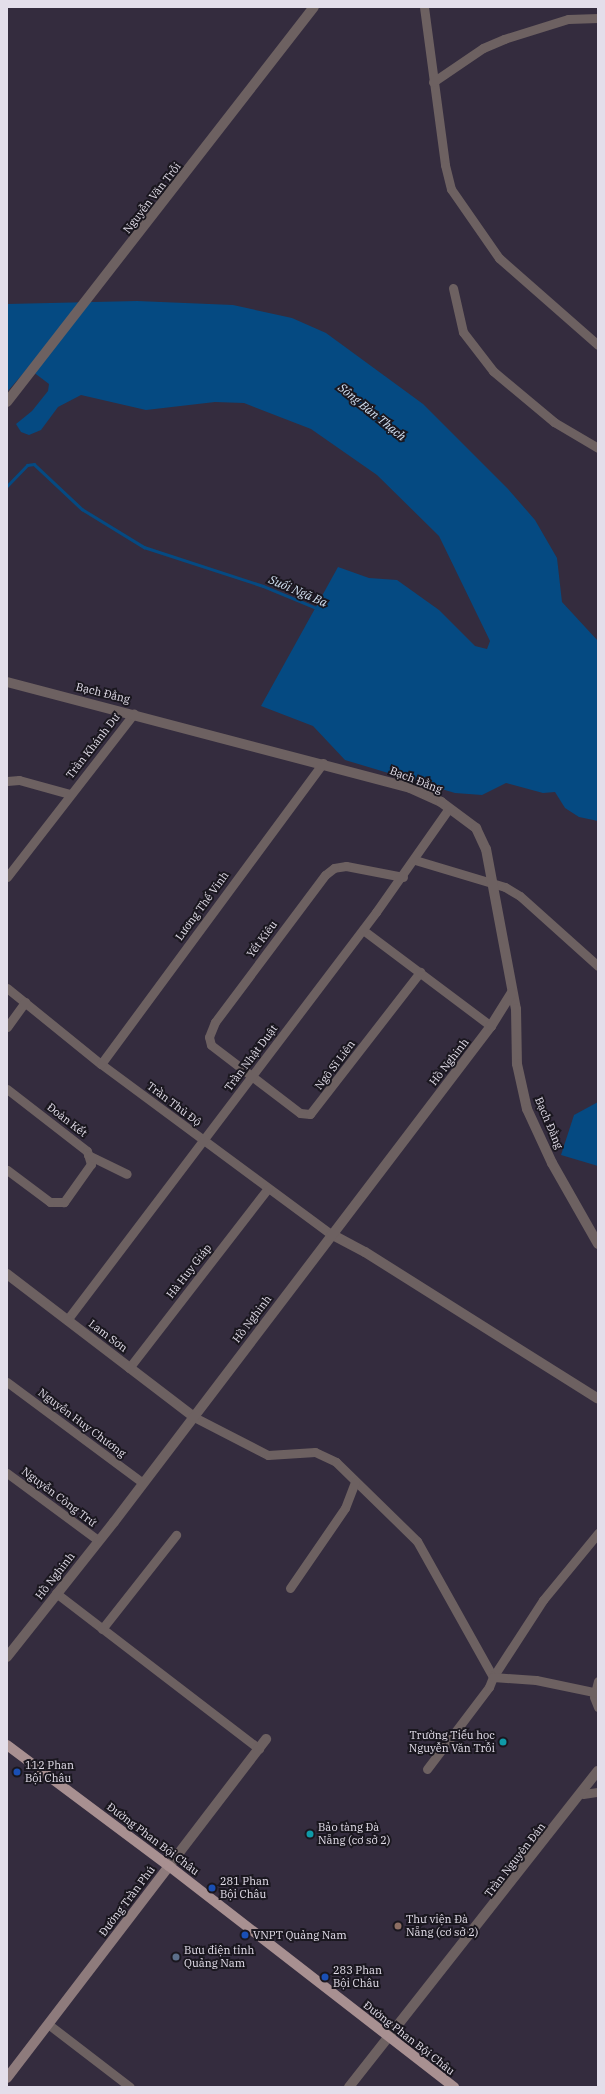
<!DOCTYPE html>
<meta charset="utf-8">
<style>
body{margin:0}
#map{position:relative;width:605px;height:2094px;overflow:hidden;background:#342c3e;font-family:"IBM Plex Serif",serif}
div>[style]{position:absolute}
[style*='--x']{left:calc(var(--x)*1px);top:calc(var(--y)*1px);width:calc(var(--w)*1px);rotate:calc(var(--a)*1deg)}
.water>*{inset:0;background:#054a82}
.stream>*{height:2.5px;margin:-1.25px;padding:0 1.25px;transform-origin:1.25px;border-radius:1.25px;background:#054a82}
.minor>*{height:9px;margin:-4.5px;padding:0 4.5px;transform-origin:4.5px;border-radius:4.5px;background:#6d6161}
.tertiary>*{height:10px;margin:-5px;padding:0 5px;transform-origin:5px;border-radius:5px;background:#6d6161}
.secondary>*{height:10px;margin:-5px;padding:0 5px;transform-origin:5px;border-radius:5px;background:#8e7b7c}
.primary>*{height:10px;margin:-5px;padding:0 5px;transform-origin:5px;border-radius:5px;background:#a89091}
.dots>*{width:11px;height:11px;translate:-50% -50%;box-sizing:border-box;border:2px solid #1a171f;border-radius:50%}
span{translate:-50% -50%;white-space:nowrap;text-align:center;line-height:1.15;-webkit-text-stroke:4px #1a171f;paint-order:stroke}
.street-label{font-size:11px;color:#e3deea}
.poi-label{font-size:11px;color:#e3deea}
.right{translate:-100% -50%;text-align:right}
.left{translate:0 -50%;text-align:left}
.water-label{font-size:12px;color:#d5e4f5;font-style:italic}
.frame{position:absolute;inset:0;border:8px solid #e3deea;pointer-events:none}
</style>
<div id="map">
<div class="water">
<i style="clip-path:polygon(137px 301px,233px 305px,292px 318px,326px 333px,423px 404px,508px 489px,535px 520px,557px 558px,562px 602px,598px 641px,598px 821px,579px 817px,565px 808px,555px 792px,543px 793px,506px 783px,482px 795px,455px 793px,345px 760px,313px 726px,261px 706px,338px 567px,369px 578px,397px 580px,439px 610px,475px 646px,487px 649px,490px 641px,439px 536px,377px 475px,311px 429px,244px 403px,215px 402px,146px 410px,81px 395px,58px 407px,41px 430px,29px 435px,21px 432px,16px 424px,32px 411px,48px 391px,49px 384px,28px 368px,7px 392px,7px 304px)"></i>
<i style="clip-path:polygon(598px 1102px,598px 1166px,561px 1155px,574px 1115px)"></i>
</div>
<div class="stream">
<i style="--x:7;--y:486;--w:29;--a:-46"></i>
<i style="--x:27;--y:465;--w:7;--a:-8"></i>
<i style="--x:34;--y:464;--w:66;--a:43.2"></i>
<i style="--x:82;--y:509;--w:73;--a:31.5"></i>
<i style="--x:144;--y:547;--w:125;--a:18.1"></i>
<i style="--x:263;--y:586;--w:61;--a:22.3"></i>
</div>
<div class="minor">
<i style="--x:424;--y:7;--w:159;--a:82.4"></i>
<i style="--x:445;--y:165;--w:25;--a:76"></i>
<i style="--x:451;--y:189;--w:84;--a:55.2"></i>
<i style="--x:499;--y:258;--w:132;--a:41.3"></i>
<i style="--x:433;--y:82;--w:60;--a:-34.2"></i>
<i style="--x:483;--y:48;--w:23;--a:-23"></i>
<i style="--x:504;--y:39;--w:67;--a:-17.4"></i>
<i style="--x:568;--y:19;--w:30;--a:-2"></i>
<i style="--x:453;--y:288;--w:45;--a:77.2"></i>
<i style="--x:463;--y:332;--w:49;--a:52.4"></i>
<i style="--x:493;--y:371;--w:80;--a:39.9"></i>
<i style="--x:554;--y:422;--w:51;--a:30.6"></i>
<i style="--x:7;--y:781;--w:12;--a:-5"></i>
<i style="--x:19;--y:780;--w:53;--a:15.4"></i>
<i style="--x:415;--y:860;--w:94;--a:16.7"></i>
<i style="--x:505;--y:887;--w:17;--a:31"></i>
<i style="--x:520;--y:896;--w:105;--a:41.9"></i>
<i style="--x:7;--y:877;--w:207;--a:-52.2"></i>
<i style="--x:403;--y:877;--w:58;--a:-169.1"></i>
<i style="--x:346;--y:866;--w:12;--a:171"></i>
<i style="--x:334;--y:868;--w:11;--a:142"></i>
<i style="--x:325;--y:875;--w:184;--a:126.8"></i>
<i style="--x:215;--y:1022;--w:16;--a:112"></i>
<i style="--x:209;--y:1037;--w:8;--a:76"></i>
<i style="--x:211;--y:1045;--w:112;--a:37.4"></i>
<i style="--x:300;--y:1113;--w:10;--a:6"></i>
<i style="--x:310;--y:1114;--w:180;--a:-52.2"></i>
<i style="--x:363;--y:930;--w:160;--a:36.9"></i>
<i style="--x:7;--y:988;--w:121;--a:39"></i>
<i style="--x:101;--y:1064;--w:286;--a:36.5"></i>
<i style="--x:7;--y:1027;--w:31;--a:-54"></i>
<i style="--x:101;--y:1064;--w:374;--a:-53.6"></i>
<i style="--x:7;--y:1089;--w:101;--a:37.8"></i>
<i style="--x:87;--y:1151;--w:14;--a:73"></i>
<i style="--x:91;--y:1164;--w:47;--a:125.4"></i>
<i style="--x:64;--y:1202;--w:14;--a:180"></i>
<i style="--x:50;--y:1202;--w:54;--a:-143.3"></i>
<i style="--x:88;--y:1155;--w:43;--a:26"></i>
<i style="--x:67;--y:1320;--w:512;--a:-52.86"></i>
<i style="--x:376;--y:912;--w:127;--a:-54.9"></i>
<i style="--x:129;--y:1368;--w:227;--a:-52.3"></i>
<i style="--x:7;--y:1382;--w:169;--a:36.6"></i>
<i style="--x:194;--y:1417;--w:83;--a:27.2"></i>
<i style="--x:268;--y:1455;--w:47;--a:-3.7"></i>
<i style="--x:315;--y:1452;--w:23;--a:25"></i>
<i style="--x:336;--y:1462;--w:113;--a:44.3"></i>
<i style="--x:417;--y:1541;--w:156;--a:60.8"></i>
<i style="--x:493;--y:1677;--w:92;--a:-57"></i>
<i style="--x:543;--y:1600;--w:87;--a:-50.6"></i>
<i style="--x:7;--y:1473;--w:113;--a:36.4"></i>
<i style="--x:290;--y:1588;--w:97;--a:-55.5"></i>
<i style="--x:345;--y:1508;--w:28;--a:-69"></i>
<i style="--x:56;--y:1593;--w:256;--a:37.5"></i>
<i style="--x:102;--y:1629;--w:120;--a:-51.8"></i>
<i style="--x:598;--y:1681;--w:16;--a:104"></i>
<i style="--x:594;--y:1697;--w:11;--a:68"></i>
<i style="--x:427;--y:1769;--w:103;--a:-52.9"></i>
<i style="--x:489;--y:1687;--w:11;--a:-68"></i>
<i style="--x:493;--y:1677;--w:43;--a:4"></i>
<i style="--x:536;--y:1680;--w:63;--a:11.8"></i>
<i style="--x:583;--y:1794;--w:15;--a:-8"></i>
<i style="--x:48;--y:2024;--w:103;--a:37.5"></i>
</div>
<div class="tertiary">
<i style="--x:7;--y:402;--w:500;--a:-52.15"></i>
<i style="--x:7;--y:682;--w:417;--a:14.7"></i>
<i style="--x:410;--y:788;--w:34;--a:24"></i>
<i style="--x:441;--y:802;--w:44;--a:36.6"></i>
<i style="--x:476;--y:828;--w:23;--a:65"></i>
<i style="--x:486;--y:849;--w:163;--a:79.4"></i>
<i style="--x:516;--y:1009;--w:55;--a:89"></i>
<i style="--x:517;--y:1064;--w:46;--a:77.5"></i>
<i style="--x:527;--y:1109;--w:60;--a:65.2"></i>
<i style="--x:552;--y:1163;--w:93;--a:60.4"></i>
<i style="--x:331;--y:1234;--w:38;--a:28"></i>
<i style="--x:365;--y:1252;--w:275;--a:32.2"></i>
<i style="--x:7;--y:1274;--w:235;--a:37.4"></i>
<i style="--x:7;--y:1657;--w:172;--a:-51.6"></i>
<i style="--x:114;--y:1522;--w:623;--a:-52.76"></i>
<i style="--x:491;--y:1026;--w:39;--a:-58"></i>
<i style="--x:169;--y:1866;--w:160;--a:-52.6"></i>
<i style="--x:349;--y:2087;--w:402;--a:-51.8"></i>
</div>
<div class="secondary">
<i style="--x:7;--y:2078;--w:267;--a:-52.6"></i>
</div>
<div class="primary">
<i style="--x:7;--y:1745;--w:202;--a:36.8"></i>
<i style="--x:169;--y:1866;--w:361;--a:37.8"></i>
</div>
<div class="dots">
<i style="left:503px;top:1742px;background:#0f9aa8"></i>
<i style="left:17px;top:1772px;background:#1a4fb4"></i>
<i style="left:310px;top:1834px;background:#0f9aa8"></i>
<i style="left:212px;top:1888px;background:#1a4fb4"></i>
<i style="left:398px;top:1926px;background:#8d6e63"></i>
<i style="left:245px;top:1935px;background:#1a4fb4"></i>
<i style="left:176px;top:1957px;background:#5c6f8a"></i>
<i style="left:325px;top:1977px;background:#1a4fb4"></i>
</div>
<div class="street-label">
<span style="left:152px;top:198px;rotate:-52deg">Nguyễn Văn Trỗi</span>
<span style="left:103px;top:693px;rotate:14deg">Bạch Đằng</span>
<span style="left:93px;top:746px;rotate:-52deg">Trần Khánh Dư</span>
<span style="left:416px;top:780px;rotate:21deg">Bạch Đằng</span>
<span style="left:202px;top:906px;rotate:-54deg">Lương Thế Vinh</span>
<span style="left:262px;top:939px;rotate:-53deg">Yết Kiêu</span>
<span style="left:251px;top:1058px;rotate:-53deg">Trần Nhật Duật</span>
<span style="left:449px;top:1062px;rotate:-52deg">Hồ Nghinh</span>
<span style="left:335px;top:1065px;rotate:-53deg">Ngô Sĩ Liên</span>
<span style="left:174px;top:1104px;rotate:37deg">Trần Thủ Độ</span>
<span style="left:67px;top:1120px;rotate:38deg">Đoàn Kết</span>
<span style="left:549px;top:1123px;rotate:67deg">Bạch Đằng</span>
<span style="left:189px;top:1271px;rotate:-52deg">Hà Huy Giáp</span>
<span style="left:252px;top:1319px;rotate:-53deg">Hồ Nghinh</span>
<span style="left:108px;top:1336px;rotate:37deg">Lam Sơn</span>
<span style="left:82px;top:1423px;rotate:37deg">Nguyễn Huy Chương</span>
<span style="left:59px;top:1497px;rotate:37deg">Nguyễn Công Trứ</span>
<span style="left:55px;top:1576px;rotate:-52deg">Hồ Nghinh</span>
<span style="left:153px;top:1839px;rotate:37deg">Đường Phan Bội Châu</span>
<span style="left:515px;top:1860px;rotate:-52deg">Trần Nguyên Đán</span>
<span style="left:127px;top:1901px;rotate:-53deg">Đường Trần Phú</span>
<span style="left:409px;top:2038px;rotate:38deg">Đường Phan Bội Châu</span>
</div>
<div class="poi-label">
<span class="right" style="left:495px;top:1742px">Trường Tiểu học<br>Nguyễn Văn Trỗi</span>
<span class="left" style="left:25px;top:1772px">112 Phan<br>Bội Châu</span>
<span class="left" style="left:318px;top:1834px">Bảo tàng Đà<br>Nẵng (cơ sở 2)</span>
<span class="left" style="left:220px;top:1888px">281 Phan<br>Bội Châu</span>
<span class="left" style="left:406px;top:1926px">Thư viện Đà<br>Nẵng (cơ sở 2)</span>
<span class="left" style="left:253px;top:1935px">VNPT Quảng Nam</span>
<span class="left" style="left:184px;top:1957px">Bưu điện tỉnh<br>Quảng Nam</span>
<span class="left" style="left:333px;top:1977px">283 Phan<br>Bội Châu</span>
</div>
<div class="water-label">
<span style="left:372px;top:412px;rotate:39deg">Sông Bàn Thạch</span>
<span style="left:298px;top:591px;rotate:23deg">Suối Ngã Ba</span>
</div>
<div class="frame"></div>
</div>
